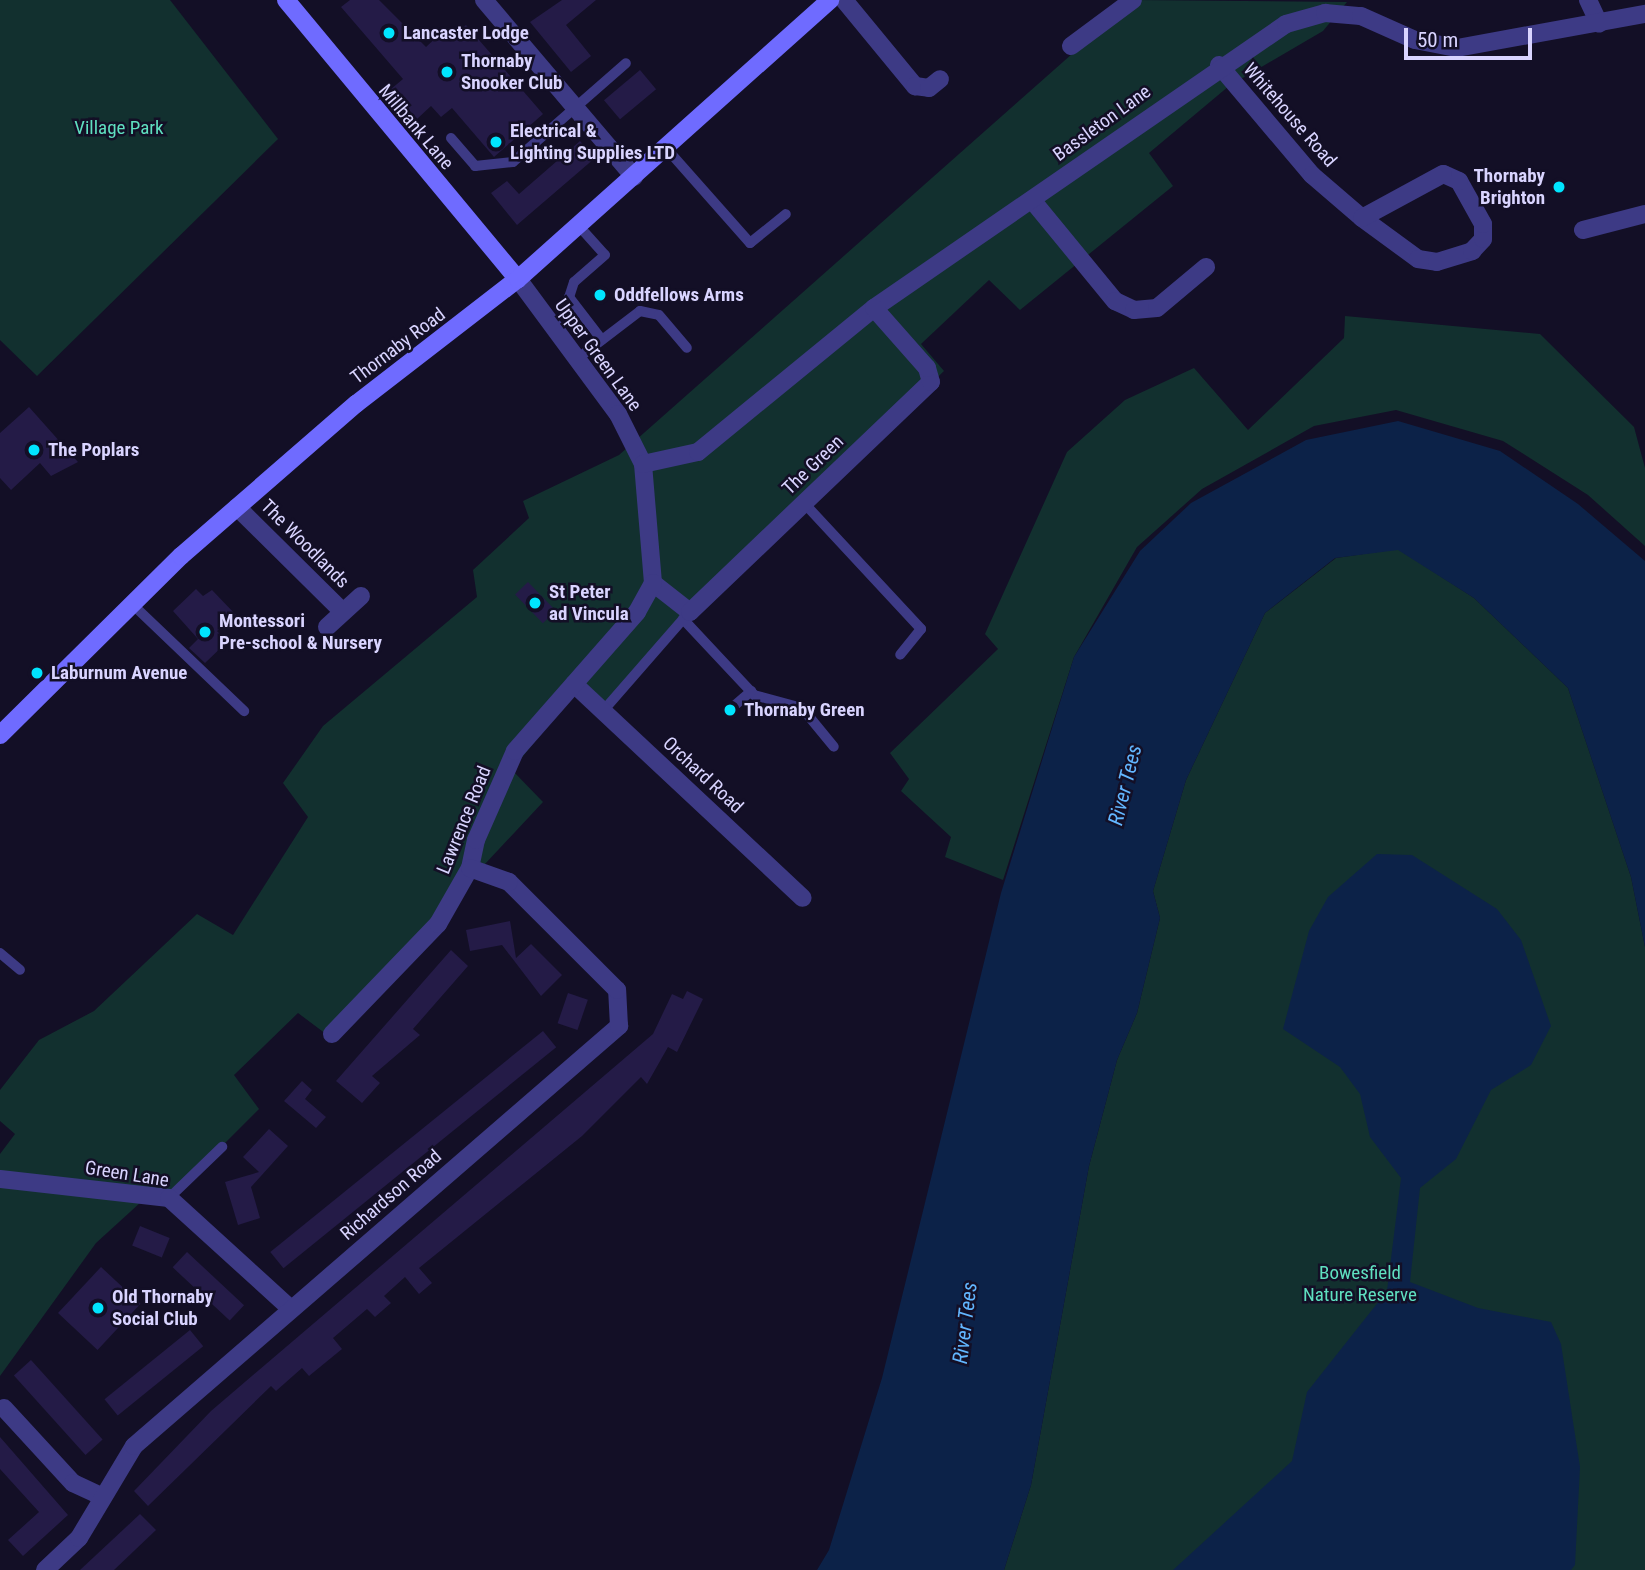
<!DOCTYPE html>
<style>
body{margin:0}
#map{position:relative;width:1645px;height:1570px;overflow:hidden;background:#130f26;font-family:"Roboto Condensed",sans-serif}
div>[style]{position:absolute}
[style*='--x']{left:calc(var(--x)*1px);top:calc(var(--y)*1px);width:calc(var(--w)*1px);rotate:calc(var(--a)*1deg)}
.green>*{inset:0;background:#12302f}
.water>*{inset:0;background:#0c2248}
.building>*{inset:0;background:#241b47;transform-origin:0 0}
.lane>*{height:10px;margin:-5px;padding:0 5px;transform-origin:5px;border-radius:5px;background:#3d3a85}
.street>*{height:18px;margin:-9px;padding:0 9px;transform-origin:9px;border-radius:9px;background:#3d3a85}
.secondary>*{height:18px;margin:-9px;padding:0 9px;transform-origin:9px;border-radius:9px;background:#6f6bff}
.dots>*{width:19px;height:19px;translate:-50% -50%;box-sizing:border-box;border:4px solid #130f26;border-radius:50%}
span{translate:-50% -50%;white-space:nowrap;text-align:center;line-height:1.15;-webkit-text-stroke:5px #130f26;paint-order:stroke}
.poi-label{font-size:19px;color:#d9d4ff;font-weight:700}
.left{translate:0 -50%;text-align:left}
.right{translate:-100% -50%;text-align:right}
.street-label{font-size:19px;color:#d9d4ff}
.park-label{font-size:19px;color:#5fe0c0}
.water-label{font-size:21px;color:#62b6ff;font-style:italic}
.scale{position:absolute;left:1404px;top:28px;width:128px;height:32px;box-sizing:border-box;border:4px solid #d9d4ff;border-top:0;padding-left:9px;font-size:21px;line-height:24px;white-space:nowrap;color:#d9d4ff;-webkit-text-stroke:5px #130f26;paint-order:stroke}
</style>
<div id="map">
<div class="green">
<i style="clip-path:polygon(0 0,170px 0,278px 139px,37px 376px,0 340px)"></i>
<i style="clip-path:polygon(1133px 0,1347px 2px,1323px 31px,1229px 86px,1149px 153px,1173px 186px,1020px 310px,989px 280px,921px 344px,944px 371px,693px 614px,604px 715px,576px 690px,512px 770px,543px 802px,326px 1034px,298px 1013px,234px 1075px,259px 1109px,165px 1203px,141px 1202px,96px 1243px,0 1376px,0 1154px,15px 1134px,0 1121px,0 1090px,39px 1040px,94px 1011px,197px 914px,233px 935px,308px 817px,283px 783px,323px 726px,477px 597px,473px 570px,529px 518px,523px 501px,619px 455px)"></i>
<i style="clip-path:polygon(1345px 316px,1540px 334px,1634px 427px,1645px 468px,1645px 546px,1588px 495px,1503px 441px,1396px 410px,1314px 426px,1202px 489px,1137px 547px,1074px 657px,1003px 880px,945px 857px,951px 837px,901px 791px,909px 779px,890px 753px,998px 649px,985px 634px,1067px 452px,1125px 400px,1194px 368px,1248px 430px,1344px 338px)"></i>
<i style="clip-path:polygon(1398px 549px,1474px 598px,1568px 688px,1631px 877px,1645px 947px,1645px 1570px,1004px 1570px,1031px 1485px,1089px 1166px,1117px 1060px,1137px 1013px,1160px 918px,1153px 891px,1186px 780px,1265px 613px,1336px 558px)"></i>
</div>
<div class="water">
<i style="clip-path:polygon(1398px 421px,1500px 451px,1578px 504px,1645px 561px,1645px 947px,1631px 877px,1568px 688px,1474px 598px,1398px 550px,1335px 558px,1265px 613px,1186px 780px,1153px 891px,1160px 918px,1137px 1013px,1117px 1060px,1089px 1166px,1031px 1485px,1004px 1570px,817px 1570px,829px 1550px,882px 1378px,1001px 893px,1074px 657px,1140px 551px,1191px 503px,1306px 440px)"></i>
<i style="clip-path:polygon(1377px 854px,1412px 855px,1497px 909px,1521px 940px,1551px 1026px,1531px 1065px,1491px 1090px,1456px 1159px,1420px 1188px,1410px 1282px,1478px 1308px,1551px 1322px,1561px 1344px,1580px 1467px,1575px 1565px,1571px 1570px,1173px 1570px,1292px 1461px,1307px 1392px,1387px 1291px,1401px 1178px,1370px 1137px,1360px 1094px,1340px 1067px,1283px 1029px,1309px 931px,1328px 897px)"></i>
</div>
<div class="building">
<i style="clip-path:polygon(350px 0,379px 0,426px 47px,442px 32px,448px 40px,466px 25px,543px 114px,494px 157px,452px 108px,441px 117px,431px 106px,417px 119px,391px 89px,403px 79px,341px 7px)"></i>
<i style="clip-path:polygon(562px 0,596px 0,566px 25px,591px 56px,571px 72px,530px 22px)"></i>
<i style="left:640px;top:70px;width:25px;height:47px;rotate:50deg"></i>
<i style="clip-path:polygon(580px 141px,595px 158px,517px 225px,491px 193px,507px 181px,519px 194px)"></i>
<i style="clip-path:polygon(29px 407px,78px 462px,51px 476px,40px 463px,11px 490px,0 478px,0 433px)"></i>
<i style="left:528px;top:582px;width:40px;height:18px;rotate:46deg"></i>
<i style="clip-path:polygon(196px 589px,203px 596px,212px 590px,236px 615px,217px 631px,227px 642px,205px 663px,189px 648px,198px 639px,173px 611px)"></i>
<i style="clip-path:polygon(510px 921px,516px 958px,531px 944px,562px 975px,541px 996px,502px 945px,470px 951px,466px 930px)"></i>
<i style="clip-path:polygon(451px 950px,468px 966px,413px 1029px,420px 1035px,372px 1076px,380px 1083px,362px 1103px,336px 1081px)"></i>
<i style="clip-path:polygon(687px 991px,703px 999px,677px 1052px,668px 1047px,647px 1084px,641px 1077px,582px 1136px,419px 1268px,432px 1283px,419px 1294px,405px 1277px,384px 1296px,391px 1303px,375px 1317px,367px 1309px,333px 1338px,342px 1349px,309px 1376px,302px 1368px,276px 1391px,271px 1386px,148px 1506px,134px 1491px,211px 1411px,653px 1034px,672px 994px,683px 999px)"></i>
<i style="left:568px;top:993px;width:21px;height:32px;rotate:19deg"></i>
<i style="left:543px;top:1031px;width:21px;height:351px;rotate:51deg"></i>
<i style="clip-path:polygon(302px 1081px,312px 1090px,305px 1099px,326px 1117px,316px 1128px,284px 1101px)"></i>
<i style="clip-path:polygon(269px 1129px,288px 1146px,251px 1187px,260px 1218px,238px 1225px,225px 1182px,259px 1172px,243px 1157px)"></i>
<i style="left:140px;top:1226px;width:32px;height:21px;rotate:22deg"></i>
<i style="left:187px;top:1252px;width:78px;height:21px;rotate:43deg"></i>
<i style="left:101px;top:1267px;width:54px;height:63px;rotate:43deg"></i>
<i style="left:190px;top:1330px;width:21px;height:110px;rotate:51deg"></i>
<i style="left:31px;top:1360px;width:107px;height:23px;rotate:48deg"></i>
<i style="clip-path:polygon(0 1437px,68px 1515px,23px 1556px,8px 1540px,39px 1512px,0 1469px)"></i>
<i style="clip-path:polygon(140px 1514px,156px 1530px,114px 1570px,80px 1570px)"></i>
</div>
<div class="lane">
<i style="--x:451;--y:138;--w:37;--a:49"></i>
<i style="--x:475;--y:166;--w:38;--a:-6"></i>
<i style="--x:513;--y:162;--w:150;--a:-41.2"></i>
<i style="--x:666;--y:148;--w:127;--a:48.5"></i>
<i style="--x:750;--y:243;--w:46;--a:-38.9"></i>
<i style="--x:578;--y:225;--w:40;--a:48"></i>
<i style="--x:605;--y:255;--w:41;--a:138.9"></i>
<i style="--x:574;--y:282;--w:16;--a:108"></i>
<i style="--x:569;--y:297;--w:54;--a:52.5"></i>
<i style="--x:577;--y:359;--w:79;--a:-37.3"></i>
<i style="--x:640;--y:311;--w:19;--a:12"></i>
<i style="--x:659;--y:315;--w:43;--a:49.7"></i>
<i style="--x:804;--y:503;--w:172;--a:47.1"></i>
<i style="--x:921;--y:629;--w:33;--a:129"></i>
<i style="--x:130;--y:602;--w:158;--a:43.7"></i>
<i style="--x:683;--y:619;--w:104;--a:46.9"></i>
<i style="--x:754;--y:695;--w:50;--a:15.2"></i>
<i style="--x:802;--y:708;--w:50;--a:50.6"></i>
<i style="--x:734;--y:706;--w:23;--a:-41"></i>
<i style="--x:603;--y:711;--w:126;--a:-48.9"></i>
<i style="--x:0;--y:953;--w:26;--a:40"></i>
<i style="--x:169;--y:1198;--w:74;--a:-43.9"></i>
</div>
<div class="street">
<i style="--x:484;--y:0;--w:232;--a:49.7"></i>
<i style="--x:844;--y:0;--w:112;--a:50.5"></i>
<i style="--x:915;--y:86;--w:14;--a:8"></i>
<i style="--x:929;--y:88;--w:14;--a:-39"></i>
<i style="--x:1588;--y:0;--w:26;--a:65"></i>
<i style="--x:1071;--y:46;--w:77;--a:-36.6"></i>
<i style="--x:1219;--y:65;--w:144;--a:49.8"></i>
<i style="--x:1312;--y:175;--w:66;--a:40.7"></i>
<i style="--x:1362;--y:218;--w:69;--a:36.2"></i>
<i style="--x:1418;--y:259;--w:19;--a:9"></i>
<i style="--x:1437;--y:262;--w:37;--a:-17"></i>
<i style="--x:1472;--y:251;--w:16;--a:-47"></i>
<i style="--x:1483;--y:239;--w:15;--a:-90"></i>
<i style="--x:1483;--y:224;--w:49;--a:-119.2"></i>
<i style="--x:1459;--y:181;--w:17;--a:-156"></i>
<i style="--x:1443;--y:174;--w:92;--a:151.5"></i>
<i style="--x:1032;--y:200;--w:131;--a:50.6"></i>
<i style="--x:1115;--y:301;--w:21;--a:25"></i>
<i style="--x:1134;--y:310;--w:23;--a:-5"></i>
<i style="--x:1157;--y:308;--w:64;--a:-39.9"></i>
<i style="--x:1583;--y:230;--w:64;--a:-14.5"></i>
<i style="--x:518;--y:279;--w:168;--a:53.5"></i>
<i style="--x:618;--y:414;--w:56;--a:63.4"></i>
<i style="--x:643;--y:464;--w:119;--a:85.2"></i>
<i style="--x:643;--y:464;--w:56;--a:-12.3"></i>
<i style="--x:698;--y:452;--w:227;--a:-39.3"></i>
<i style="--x:874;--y:308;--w:500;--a:-34.58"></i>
<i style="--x:1286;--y:24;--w:41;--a:-15.8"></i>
<i style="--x:1325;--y:13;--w:36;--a:5"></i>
<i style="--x:1361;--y:16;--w:59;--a:24"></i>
<i style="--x:1415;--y:40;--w:43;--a:10.8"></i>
<i style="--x:1457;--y:48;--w:191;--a:-10.3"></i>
<i style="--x:237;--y:507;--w:149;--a:44.7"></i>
<i style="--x:653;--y:583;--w:47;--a:38.1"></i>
<i style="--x:690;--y:612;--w:333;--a:-43.7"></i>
<i style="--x:931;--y:382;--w:15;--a:-106"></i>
<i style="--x:927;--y:368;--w:80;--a:-131.5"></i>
<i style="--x:327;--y:627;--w:46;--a:-42.4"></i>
<i style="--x:574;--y:684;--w:313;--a:43.1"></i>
<i style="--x:332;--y:1034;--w:153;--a:-46.1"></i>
<i style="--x:438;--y:924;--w:64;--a:-60.3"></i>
<i style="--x:470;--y:868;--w:29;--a:-78"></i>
<i style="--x:476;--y:840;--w:97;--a:-66.3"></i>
<i style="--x:515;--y:751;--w:185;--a:-48.7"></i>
<i style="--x:637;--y:612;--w:33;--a:-61"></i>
<i style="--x:0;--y:1179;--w:170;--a:6.4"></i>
<i style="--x:169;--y:1198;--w:165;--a:42.3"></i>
<i style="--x:4;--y:1408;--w:102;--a:47.4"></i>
<i style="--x:73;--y:1483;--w:33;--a:25"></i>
<i style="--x:45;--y:1570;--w:47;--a:-43.3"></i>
<i style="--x:79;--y:1538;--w:107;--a:-59.1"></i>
<i style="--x:134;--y:1446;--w:642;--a:-40.89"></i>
<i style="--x:619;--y:1026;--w:36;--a:-93"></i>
<i style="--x:617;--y:990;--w:153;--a:-135"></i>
<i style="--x:509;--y:882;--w:41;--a:-160.3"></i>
</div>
<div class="secondary">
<i style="--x:286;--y:0;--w:363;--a:50.3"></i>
<i style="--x:0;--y:735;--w:255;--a:-44.7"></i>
<i style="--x:181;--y:556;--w:232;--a:-41"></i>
<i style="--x:356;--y:404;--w:205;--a:-37.7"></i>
<i style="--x:518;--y:279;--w:419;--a:-41.8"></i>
</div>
<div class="dots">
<i style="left:389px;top:33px;background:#00e5ff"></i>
<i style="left:447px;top:72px;background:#00e5ff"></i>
<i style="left:496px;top:142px;background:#00e5ff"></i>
<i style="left:1559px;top:187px;background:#00e5ff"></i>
<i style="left:600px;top:295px;background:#00e5ff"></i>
<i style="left:34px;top:450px;background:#00e5ff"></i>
<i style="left:535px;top:603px;background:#00e5ff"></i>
<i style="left:205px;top:632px;background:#00e5ff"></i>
<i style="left:37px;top:673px;background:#00e5ff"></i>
<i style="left:730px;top:710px;background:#00e5ff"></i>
<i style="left:98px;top:1308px;background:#00e5ff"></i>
</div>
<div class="poi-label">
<span class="left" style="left:403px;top:33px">Lancaster Lodge</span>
<span class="left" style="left:461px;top:72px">Thornaby<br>Snooker Club</span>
<span class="left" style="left:510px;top:142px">Electrical &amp;<br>Lighting Supplies LTD</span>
<span class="right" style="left:1545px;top:187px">Thornaby<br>Brighton</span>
<span class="left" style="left:614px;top:295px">Oddfellows Arms</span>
<span class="left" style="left:48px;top:450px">The Poplars</span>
<span class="left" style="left:549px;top:603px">St Peter<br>ad Vincula</span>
<span class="left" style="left:219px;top:632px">Montessori<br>Pre-school &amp; Nursery</span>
<span class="left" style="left:51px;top:673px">Laburnum Avenue</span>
<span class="left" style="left:744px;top:710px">Thornaby Green</span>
<span class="left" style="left:112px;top:1308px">Old Thornaby<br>Social Club</span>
</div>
<div class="street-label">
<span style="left:1290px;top:115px;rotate:49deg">Whitehouse Road</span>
<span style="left:1102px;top:123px;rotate:-36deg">Bassleton Lane</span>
<span style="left:416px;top:127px;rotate:50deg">Millbank Lane</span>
<span style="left:398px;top:346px;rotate:-37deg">Thornaby Road</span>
<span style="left:598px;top:355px;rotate:54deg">Upper Green Lane</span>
<span style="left:813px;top:465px;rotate:-44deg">The Green</span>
<span style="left:305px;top:544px;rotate:45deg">The Woodlands</span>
<span style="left:703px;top:775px;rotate:43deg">Orchard Road</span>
<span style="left:464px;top:820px;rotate:-68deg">Lawrence Road</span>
<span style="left:127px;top:1174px;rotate:9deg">Green Lane</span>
<span style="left:391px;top:1195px;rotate:-41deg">Richardson Road</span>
</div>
<div class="park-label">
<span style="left:119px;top:128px">Village Park</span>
<span style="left:1360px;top:1284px">Bowesfield<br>Nature Reserve</span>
</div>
<div class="water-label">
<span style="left:1125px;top:785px;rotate:-76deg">River Tees</span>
<span style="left:965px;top:1323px;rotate:-83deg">River Tees</span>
</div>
<div class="scale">50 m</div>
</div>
